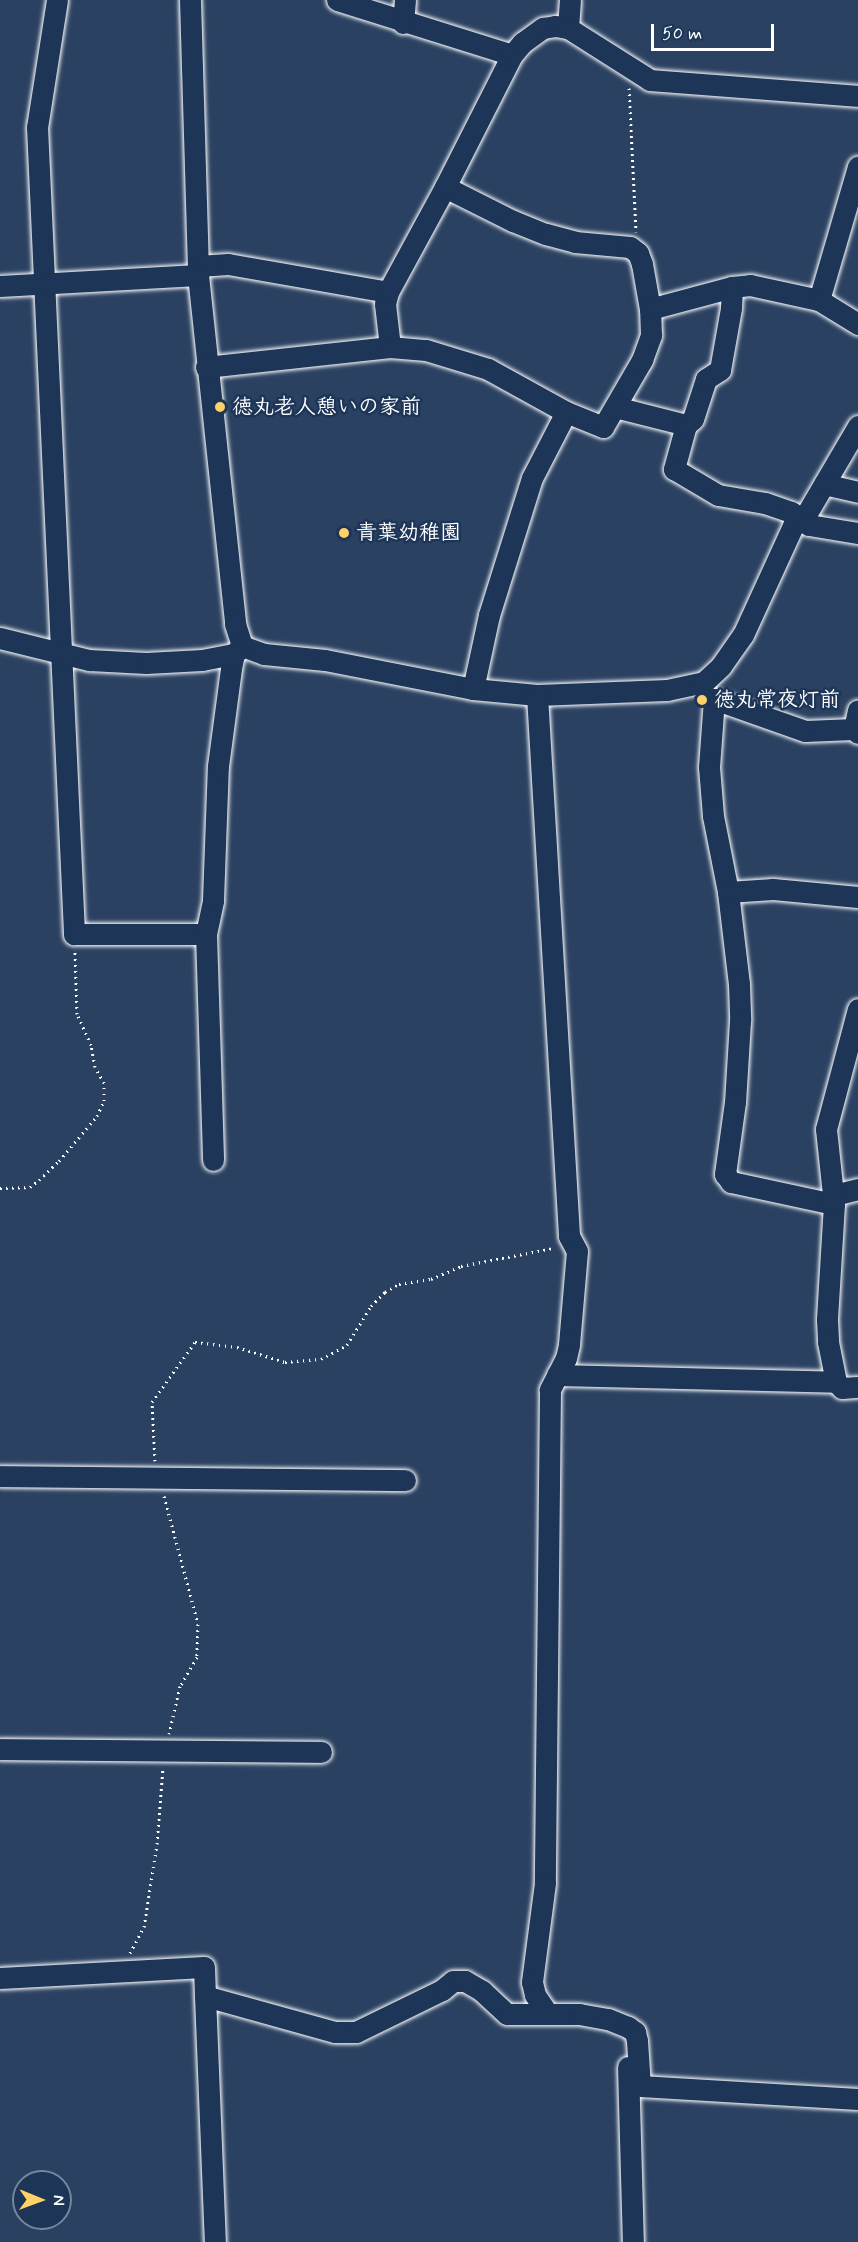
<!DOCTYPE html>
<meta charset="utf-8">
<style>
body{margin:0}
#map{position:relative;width:858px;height:2242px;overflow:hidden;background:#2a4161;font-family:Mynerve,"Klee One",sans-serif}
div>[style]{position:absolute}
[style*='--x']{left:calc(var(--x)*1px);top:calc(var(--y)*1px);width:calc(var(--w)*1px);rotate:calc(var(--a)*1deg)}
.path>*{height:3px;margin-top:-1.5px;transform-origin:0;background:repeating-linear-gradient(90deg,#fff 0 1.5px,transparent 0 6px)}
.roads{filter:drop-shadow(0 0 2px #fff) drop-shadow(0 0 2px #fff)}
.minor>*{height:21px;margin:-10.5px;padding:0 10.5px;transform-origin:10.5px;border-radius:10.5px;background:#1d3557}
.dots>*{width:16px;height:16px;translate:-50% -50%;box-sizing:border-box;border:3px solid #1d3557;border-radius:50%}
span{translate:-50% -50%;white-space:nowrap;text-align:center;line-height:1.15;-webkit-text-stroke:5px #1d3557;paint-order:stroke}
.poi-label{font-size:21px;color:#fff;font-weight:700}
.left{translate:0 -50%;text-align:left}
.north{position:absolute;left:12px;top:2170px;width:60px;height:60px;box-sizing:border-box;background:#1d3557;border:2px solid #77869a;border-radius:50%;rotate:91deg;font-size:16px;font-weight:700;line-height:24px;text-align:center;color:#fff}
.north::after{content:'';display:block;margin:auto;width:21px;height:27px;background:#ffd166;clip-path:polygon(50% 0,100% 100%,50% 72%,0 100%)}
.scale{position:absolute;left:651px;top:24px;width:123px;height:27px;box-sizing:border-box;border:3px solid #fff;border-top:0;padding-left:8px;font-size:18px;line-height:21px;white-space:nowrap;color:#fff;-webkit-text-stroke:4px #1d3557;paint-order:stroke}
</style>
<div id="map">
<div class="path">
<i style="--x:629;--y:88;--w:144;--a:87.2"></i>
<i style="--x:0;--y:1188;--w:30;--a:-2"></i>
<i style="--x:30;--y:1187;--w:11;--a:-38"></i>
<i style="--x:39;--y:1180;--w:28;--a:-44"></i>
<i style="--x:59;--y:1161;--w:59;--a:-49.8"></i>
<i style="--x:97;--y:1116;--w:17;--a:-65"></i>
<i style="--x:104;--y:1101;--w:18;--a:-90"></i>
<i style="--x:104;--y:1083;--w:18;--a:-119"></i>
<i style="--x:95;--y:1067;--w:22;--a:-100"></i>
<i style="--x:91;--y:1045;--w:34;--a:-114"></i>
<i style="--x:77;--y:1014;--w:63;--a:-91.8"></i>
<i style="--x:155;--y:1461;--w:59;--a:-92.9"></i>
<i style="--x:152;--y:1402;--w:74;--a:-54.4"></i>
<i style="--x:195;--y:1342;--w:42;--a:6.8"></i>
<i style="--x:237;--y:1347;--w:50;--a:17.4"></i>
<i style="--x:285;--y:1362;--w:36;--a:-5"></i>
<i style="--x:321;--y:1359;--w:30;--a:-28"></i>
<i style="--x:347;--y:1345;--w:46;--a:-58.4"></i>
<i style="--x:371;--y:1306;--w:20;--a:-45"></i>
<i style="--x:385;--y:1292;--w:16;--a:-30"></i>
<i style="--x:399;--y:1284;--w:32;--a:-9"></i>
<i style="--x:431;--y:1279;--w:33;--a:-23"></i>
<i style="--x:461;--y:1266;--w:95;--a:-11"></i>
<i style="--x:164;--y:1496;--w:132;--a:75.1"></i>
<i style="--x:198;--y:1624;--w:33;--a:92"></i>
<i style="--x:197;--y:1657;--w:34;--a:120"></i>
<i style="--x:180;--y:1686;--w:49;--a:102.9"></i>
<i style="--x:130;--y:1953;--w:30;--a:-62"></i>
<i style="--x:144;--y:1927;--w:84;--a:-81.1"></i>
<i style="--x:157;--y:1844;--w:77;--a:-85.5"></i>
</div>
<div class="roads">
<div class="minor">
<i style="--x:57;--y:0;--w:129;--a:98.9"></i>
<i style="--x:37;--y:127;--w:808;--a:87.37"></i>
<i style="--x:74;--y:934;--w:132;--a:0"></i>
<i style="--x:206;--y:934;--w:35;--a:-78"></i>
<i style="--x:213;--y:900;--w:134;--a:-87.9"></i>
<i style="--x:218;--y:766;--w:99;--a:-82.4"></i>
<i style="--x:231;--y:668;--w:14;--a:-78"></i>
<i style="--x:234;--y:654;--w:11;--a:-45"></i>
<i style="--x:190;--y:0;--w:275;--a:88.3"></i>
<i style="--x:198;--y:275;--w:351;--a:83.9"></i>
<i style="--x:235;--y:624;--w:23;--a:72"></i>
<i style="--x:242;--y:646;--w:23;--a:20"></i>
<i style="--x:264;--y:654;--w:61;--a:5.6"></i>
<i style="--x:325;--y:660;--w:151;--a:11.1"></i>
<i style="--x:473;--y:689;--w:64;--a:5.4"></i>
<i style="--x:537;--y:695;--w:130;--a:-2.2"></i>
<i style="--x:667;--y:690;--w:38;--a:-12"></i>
<i style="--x:704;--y:682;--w:23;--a:-43"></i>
<i style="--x:721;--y:666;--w:38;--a:-55"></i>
<i style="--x:743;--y:635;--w:120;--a:-65.4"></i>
<i style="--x:793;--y:526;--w:19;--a:-43"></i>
<i style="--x:807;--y:513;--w:101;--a:-59.6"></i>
<i style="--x:337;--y:0;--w:183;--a:17.4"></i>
<i style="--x:403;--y:23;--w:23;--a:-85"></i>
<i style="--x:568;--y:28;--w:28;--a:-86"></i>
<i style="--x:445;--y:187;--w:76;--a:26.6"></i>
<i style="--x:513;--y:221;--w:35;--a:22"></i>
<i style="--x:546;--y:234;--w:30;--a:15"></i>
<i style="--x:575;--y:242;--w:55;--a:5.2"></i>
<i style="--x:630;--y:247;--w:10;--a:37"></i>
<i style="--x:638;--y:253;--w:12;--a:70"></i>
<i style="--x:642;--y:264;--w:46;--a:79.9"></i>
<i style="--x:198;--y:266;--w:30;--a:-4"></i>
<i style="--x:228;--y:264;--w:162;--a:9.9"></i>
<i style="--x:0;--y:286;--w:198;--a:-3.2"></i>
<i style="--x:819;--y:300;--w:139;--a:-73.7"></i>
<i style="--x:390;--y:347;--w:43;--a:-96.6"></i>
<i style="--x:385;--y:304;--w:12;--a:-76"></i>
<i style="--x:388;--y:292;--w:119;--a:-61.5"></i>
<i style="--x:445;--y:187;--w:148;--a:-63.1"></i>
<i style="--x:512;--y:55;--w:16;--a:-50"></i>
<i style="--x:522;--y:43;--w:26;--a:-36"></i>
<i style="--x:543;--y:28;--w:12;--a:-9"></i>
<i style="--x:555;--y:26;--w:13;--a:9"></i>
<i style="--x:568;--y:28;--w:97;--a:32.4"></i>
<i style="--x:650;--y:80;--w:209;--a:4.4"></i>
<i style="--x:206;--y:367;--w:185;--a:-6.2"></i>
<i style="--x:390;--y:347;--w:36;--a:5"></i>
<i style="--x:426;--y:350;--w:65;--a:17"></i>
<i style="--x:488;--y:369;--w:89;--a:28.9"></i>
<i style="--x:566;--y:412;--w:40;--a:22"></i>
<i style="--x:603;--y:427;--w:78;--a:-59.8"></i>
<i style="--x:642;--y:360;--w:27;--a:-70"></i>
<i style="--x:651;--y:335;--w:26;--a:-92"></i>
<i style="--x:650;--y:309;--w:85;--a:-15"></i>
<i style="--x:732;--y:287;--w:18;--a:-6"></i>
<i style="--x:750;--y:285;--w:71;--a:12.3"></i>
<i style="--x:819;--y:300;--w:46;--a:31.6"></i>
<i style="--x:615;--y:407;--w:73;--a:14.2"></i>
<i style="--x:686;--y:425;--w:46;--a:105.3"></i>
<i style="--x:674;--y:469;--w:51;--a:30.6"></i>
<i style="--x:718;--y:495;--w:48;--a:9.7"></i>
<i style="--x:765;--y:503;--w:28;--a:19"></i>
<i style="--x:791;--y:512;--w:22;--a:36"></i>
<i style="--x:809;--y:525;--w:50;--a:9.3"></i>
<i style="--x:686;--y:425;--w:9;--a:-41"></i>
<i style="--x:693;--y:419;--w:42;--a:-72"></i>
<i style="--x:706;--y:379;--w:17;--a:-33"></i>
<i style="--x:720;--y:370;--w:63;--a:-79.9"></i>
<i style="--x:731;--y:308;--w:21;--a:-87"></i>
<i style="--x:824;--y:484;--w:35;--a:13"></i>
<i style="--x:0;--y:638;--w:92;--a:13.9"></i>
<i style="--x:89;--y:660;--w:57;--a:3"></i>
<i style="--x:146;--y:663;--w:56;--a:-3.1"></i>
<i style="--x:202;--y:660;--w:33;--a:-11"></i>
<i style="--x:473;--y:689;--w:76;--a:-77.8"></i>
<i style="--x:489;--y:615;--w:144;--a:-72.6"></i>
<i style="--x:532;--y:478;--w:74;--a:-62.7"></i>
<i style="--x:537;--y:695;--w:542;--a:86.61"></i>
<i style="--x:569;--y:1236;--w:17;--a:62"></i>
<i style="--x:577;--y:1251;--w:94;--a:94.9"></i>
<i style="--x:569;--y:1345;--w:13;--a:103"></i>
<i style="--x:566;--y:1358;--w:36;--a:117"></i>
<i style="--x:550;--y:1390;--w:493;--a:90.6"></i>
<i style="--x:545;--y:1883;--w:100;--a:97.5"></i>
<i style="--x:532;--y:1982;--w:13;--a:77"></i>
<i style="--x:535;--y:1995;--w:22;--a:56"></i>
<i style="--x:854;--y:729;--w:19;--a:-78"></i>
<i style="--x:858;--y:733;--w:6;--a:-135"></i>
<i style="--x:854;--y:729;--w:49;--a:177.7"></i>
<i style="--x:805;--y:731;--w:96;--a:-160.6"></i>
<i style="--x:714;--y:699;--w:68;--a:94.2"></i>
<i style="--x:709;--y:767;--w:49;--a:85.3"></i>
<i style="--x:713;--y:816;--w:77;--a:78.8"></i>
<i style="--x:728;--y:892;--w:93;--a:83.2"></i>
<i style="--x:739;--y:984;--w:37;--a:88"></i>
<i style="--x:740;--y:1021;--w:81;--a:93.5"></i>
<i style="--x:735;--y:1102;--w:73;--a:97.9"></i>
<i style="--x:725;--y:1174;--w:10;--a:53"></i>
<i style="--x:731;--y:1182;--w:105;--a:12.1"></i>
<i style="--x:834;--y:1204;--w:116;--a:93.5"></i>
<i style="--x:827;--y:1320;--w:22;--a:87"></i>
<i style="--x:828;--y:1342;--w:41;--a:78.7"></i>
<i style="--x:836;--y:1382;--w:8;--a:45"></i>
<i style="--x:842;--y:1388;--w:16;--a:-4"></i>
<i style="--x:728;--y:892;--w:45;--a:-3.8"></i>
<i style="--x:773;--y:889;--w:85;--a:5.4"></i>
<i style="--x:206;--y:934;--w:226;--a:88.2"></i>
<i style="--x:834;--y:1195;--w:25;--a:-14"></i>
<i style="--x:834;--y:1204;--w:75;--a:-96.1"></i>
<i style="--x:826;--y:1129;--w:124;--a:-75.1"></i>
<i style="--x:557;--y:1375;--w:279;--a:1.4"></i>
<i style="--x:0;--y:1476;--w:405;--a:0.6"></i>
<i style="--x:0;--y:1749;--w:321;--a:0.5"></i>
<i style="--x:0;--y:1978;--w:204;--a:-3.1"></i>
<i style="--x:204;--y:1967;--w:29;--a:88"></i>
<i style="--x:205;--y:1996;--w:135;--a:15.5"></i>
<i style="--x:335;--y:2032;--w:21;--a:0"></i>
<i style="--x:356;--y:2032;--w:96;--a:-26"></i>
<i style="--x:442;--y:1990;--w:14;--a:-39"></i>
<i style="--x:453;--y:1981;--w:12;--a:0"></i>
<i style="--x:465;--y:1981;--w:20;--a:30"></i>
<i style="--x:482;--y:1991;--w:34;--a:43"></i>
<i style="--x:507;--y:2014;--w:72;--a:0"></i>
<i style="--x:579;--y:2014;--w:29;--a:10"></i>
<i style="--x:608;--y:2019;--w:22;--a:22"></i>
<i style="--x:628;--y:2027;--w:9;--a:36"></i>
<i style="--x:635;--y:2032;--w:9;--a:77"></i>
<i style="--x:637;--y:2041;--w:45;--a:86.2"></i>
<i style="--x:640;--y:2086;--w:218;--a:3.4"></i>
<i style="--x:205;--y:1996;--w:246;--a:87.7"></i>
<i style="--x:628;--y:2067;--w:175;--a:88.4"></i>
</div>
</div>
<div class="dots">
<i style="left:220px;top:407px;background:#ffd166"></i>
<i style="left:344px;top:533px;background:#ffd166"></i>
<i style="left:702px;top:700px;background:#ffd166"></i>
</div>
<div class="poi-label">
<span class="left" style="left:232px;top:407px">徳丸老人憩いの家前</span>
<span class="left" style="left:356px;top:533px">青葉幼稚園</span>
<span class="left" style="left:714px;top:700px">徳丸常夜灯前</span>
</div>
<div class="north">N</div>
<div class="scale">50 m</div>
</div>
